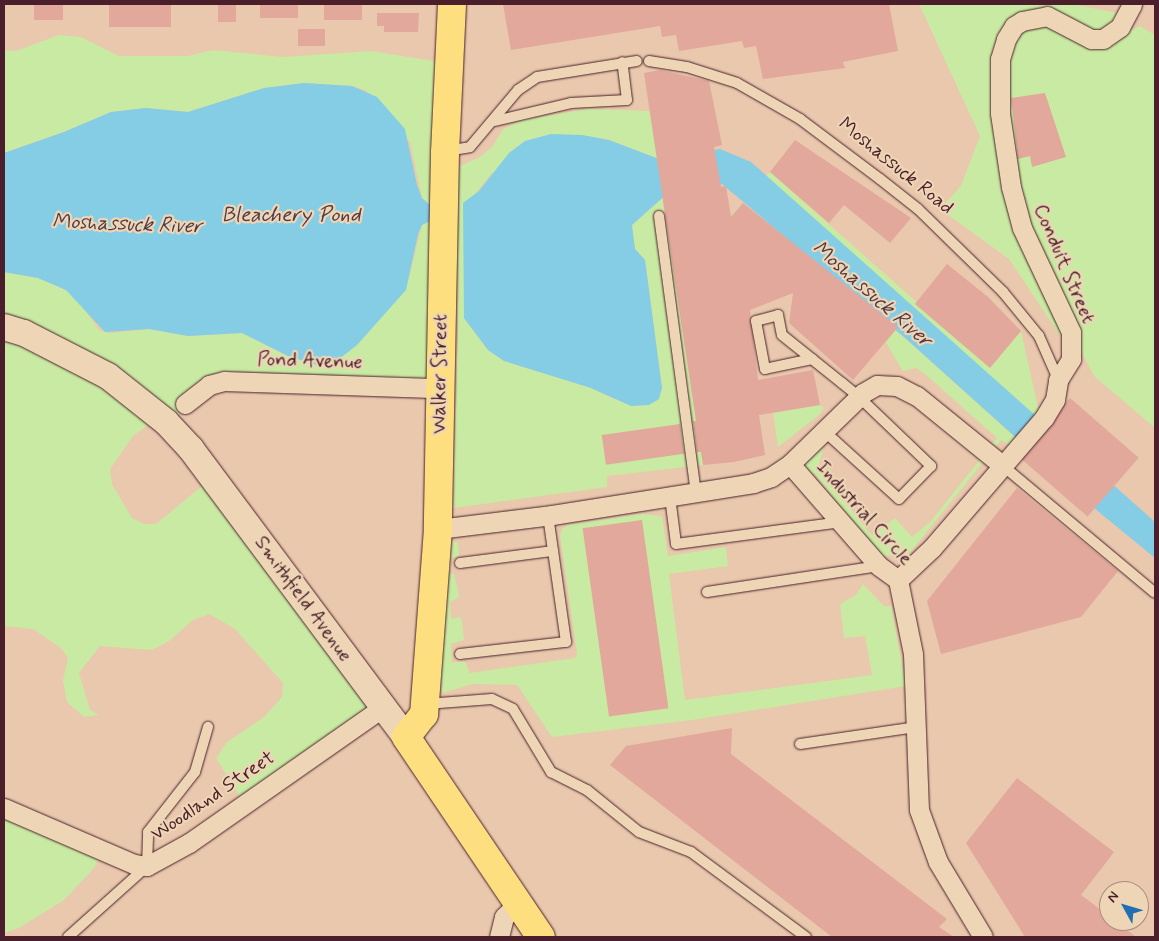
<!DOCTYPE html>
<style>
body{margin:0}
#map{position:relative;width:1159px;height:941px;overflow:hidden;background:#e9c8ad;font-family:Mynerve,sans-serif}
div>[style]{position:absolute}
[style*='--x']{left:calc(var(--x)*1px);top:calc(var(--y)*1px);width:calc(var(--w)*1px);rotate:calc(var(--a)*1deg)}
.green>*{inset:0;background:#c9eaa2}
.water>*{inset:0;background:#84cde4}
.building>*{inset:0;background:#e1a89b;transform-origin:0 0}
.roads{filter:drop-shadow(0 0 1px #4a1f2b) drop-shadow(0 0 1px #4a1f2b)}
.service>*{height:10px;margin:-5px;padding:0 5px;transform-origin:5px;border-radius:5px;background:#edd5b5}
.minor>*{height:19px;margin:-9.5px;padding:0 9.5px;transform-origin:9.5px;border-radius:9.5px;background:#edd5b5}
.secondary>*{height:26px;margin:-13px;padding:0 13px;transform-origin:13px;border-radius:13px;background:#edd5b5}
.primary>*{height:28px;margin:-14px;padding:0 14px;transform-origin:14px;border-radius:14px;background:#fedf80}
span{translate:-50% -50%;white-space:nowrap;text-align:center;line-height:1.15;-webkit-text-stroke:4.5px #edd5b5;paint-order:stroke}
.street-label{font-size:20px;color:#4a1f2b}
.water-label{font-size:21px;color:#533947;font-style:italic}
.frame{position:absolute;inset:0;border:5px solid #4a1f2b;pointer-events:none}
.north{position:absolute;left:1099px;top:881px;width:50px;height:50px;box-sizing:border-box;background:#edd5b5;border:1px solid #ac8c7e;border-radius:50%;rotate:309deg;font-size:14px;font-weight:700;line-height:20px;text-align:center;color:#4a1f2b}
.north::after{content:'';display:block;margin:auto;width:18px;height:22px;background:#1f6fb2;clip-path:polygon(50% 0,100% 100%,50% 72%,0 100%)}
</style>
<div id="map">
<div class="green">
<i style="clip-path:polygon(919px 4px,1072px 4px,1127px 15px,1101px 45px,1140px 26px,1155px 35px,1155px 428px,1094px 376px,1067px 324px,1071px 352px,1009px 259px,940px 209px,961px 186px,980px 136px)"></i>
<i style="clip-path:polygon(59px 35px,81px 37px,119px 56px,188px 56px,212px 50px,283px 57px,371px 51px,453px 64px,442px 384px,220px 382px,197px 393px,174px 420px,156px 419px,133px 436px,110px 469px,112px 484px,132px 518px,144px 524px,156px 524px,212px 478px,378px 700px,242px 800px,216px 758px,227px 742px,264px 717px,282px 697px,283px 683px,235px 629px,209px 614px,193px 620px,169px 641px,152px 650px,100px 646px,79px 673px,90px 710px,99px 715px,84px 717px,67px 702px,63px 680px,68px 658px,61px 648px,33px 629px,4px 626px,4px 272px,38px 278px,66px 290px,78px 300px,99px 330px,110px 333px,149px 329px,188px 336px,242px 333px,288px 356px,357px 345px,406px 289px,422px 225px,422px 198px,410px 142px,365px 90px,352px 86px,304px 83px,264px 88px,188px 112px,146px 108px,111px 112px,64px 132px,4px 153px,4px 50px,16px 51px)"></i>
<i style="clip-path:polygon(587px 109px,650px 111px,659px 159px,609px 140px,582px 135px,491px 174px,471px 199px,464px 318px,488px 350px,504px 361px,591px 388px,614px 399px,658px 399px,662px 388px,645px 260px,635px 249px,631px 233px,632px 225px,640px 216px,662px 197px,703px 465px,607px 476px,607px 487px,453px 508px,458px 326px,456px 196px,460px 166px,480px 157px,492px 147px,503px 129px,522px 120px)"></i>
<i style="clip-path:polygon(770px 172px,990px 367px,1021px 331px,1041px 421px,823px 229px,766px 176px)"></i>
<i style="clip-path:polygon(896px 330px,1017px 439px,1011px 446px,1001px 440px,908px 555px,880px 556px,814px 473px,788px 474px,824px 446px,818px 468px,869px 532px,873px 535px,895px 518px,912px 537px,931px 521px,997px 438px,925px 374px,916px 368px,903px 371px,900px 367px,886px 342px)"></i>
<i style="clip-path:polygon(820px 405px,824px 408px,819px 415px,778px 447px,773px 413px)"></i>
<i style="clip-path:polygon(642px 514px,662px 516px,668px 556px,726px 547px,728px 566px,669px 574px,685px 700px,872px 675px,865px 636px,844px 638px,840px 604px,856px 595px,863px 584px,884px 606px,891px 606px,906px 686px,692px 720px,552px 737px,517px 685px,473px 684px,442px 693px,440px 670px,448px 540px,458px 543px,459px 552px,458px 556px,451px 558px,450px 573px,454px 574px,459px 594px,458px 598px,450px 602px,451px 619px,460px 617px,462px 621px,464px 640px,451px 644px,452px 662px,465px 662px,470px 673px,575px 658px,577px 654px,560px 535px,562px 529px,567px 525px)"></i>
<i style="clip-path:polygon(4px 807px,101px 853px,94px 868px,64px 900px,19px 928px,4px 933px)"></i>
</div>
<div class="water">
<i style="clip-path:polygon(304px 83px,352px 86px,377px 97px,405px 129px,417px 185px,422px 198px,430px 205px,430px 221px,422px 225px,418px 234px,406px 290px,357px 345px,343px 356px,329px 364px,316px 365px,288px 356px,242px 333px,188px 336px,149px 329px,105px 332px,66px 290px,38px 278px,4px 272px,4px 153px,64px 132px,111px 112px,146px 108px,188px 112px,264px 88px)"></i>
<i style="clip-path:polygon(551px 134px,582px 135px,609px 140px,659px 159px,720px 149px,751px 162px,1155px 522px,1155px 558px,1094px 508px,904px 337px,722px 184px,668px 193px,632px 225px,635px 249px,645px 260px,662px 388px,659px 399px,649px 405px,631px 406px,591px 388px,504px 361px,488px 350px,464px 318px,463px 203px,479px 191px,509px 153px,525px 141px)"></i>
</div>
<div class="building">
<i style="left:34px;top:4px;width:29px;height:16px"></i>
<i style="left:109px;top:4px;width:62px;height:23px"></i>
<i style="left:218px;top:4px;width:18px;height:18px"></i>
<i style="left:260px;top:4px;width:38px;height:14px"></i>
<i style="left:324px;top:4px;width:38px;height:16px"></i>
<i style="clip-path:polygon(503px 4px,889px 4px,898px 51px,843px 62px,845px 68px,763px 79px,756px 46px,744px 48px,742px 41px,679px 51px,676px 35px,662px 37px,660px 26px,511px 50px)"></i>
<i style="clip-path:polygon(377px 13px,419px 13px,418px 32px,384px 32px,384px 26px,377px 26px)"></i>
<i style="left:298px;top:29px;width:27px;height:17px"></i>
<i style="clip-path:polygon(660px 70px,709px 81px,722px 145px,714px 147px,721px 187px,726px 186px,731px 217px,743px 203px,898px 327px,853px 380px,789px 323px,793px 293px,750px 310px,758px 380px,813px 370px,820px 405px,759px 415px,765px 455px,734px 462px,703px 465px,701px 452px,697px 452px,693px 421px,696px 421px,644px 73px)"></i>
<i style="clip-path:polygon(1045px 93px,1066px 157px,1032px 167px,1030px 156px,1018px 159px,1011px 98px)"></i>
<i style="clip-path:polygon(795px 140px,911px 218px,890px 243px,844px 205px,829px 223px,770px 172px)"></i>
<i style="clip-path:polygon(947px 264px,988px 297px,1021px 331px,990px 368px,915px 304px)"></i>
<i style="left:1070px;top:398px;width:91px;height:78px;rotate:41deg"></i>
<i style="left:680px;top:424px;width:30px;height:79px;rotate:82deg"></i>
<i style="clip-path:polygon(1017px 488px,1118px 571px,1081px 617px,941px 654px,927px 601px)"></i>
<i style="left:642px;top:520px;width:190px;height:60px;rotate:82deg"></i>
<i style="clip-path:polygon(732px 728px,731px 754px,947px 919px,939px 927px,954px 937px,832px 937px,610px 765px,626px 746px)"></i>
<i style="clip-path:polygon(1017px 778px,1114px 852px,1081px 895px,1109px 916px,1109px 921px,1115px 921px,1136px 937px,1025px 937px,966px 843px)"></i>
</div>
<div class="roads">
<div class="service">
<i style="--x:649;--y:61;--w:38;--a:9"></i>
<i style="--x:687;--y:67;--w:52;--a:17.7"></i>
<i style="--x:737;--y:83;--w:73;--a:29.7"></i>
<i style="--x:800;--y:119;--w:100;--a:36.9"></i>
<i style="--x:880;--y:179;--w:48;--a:38.3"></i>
<i style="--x:918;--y:209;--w:119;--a:44.3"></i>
<i style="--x:1003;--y:292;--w:57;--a:50.7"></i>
<i style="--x:1039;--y:336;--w:47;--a:66.2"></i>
<i style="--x:495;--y:121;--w:78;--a:-13.3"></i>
<i style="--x:571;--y:103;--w:56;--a:-3.1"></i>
<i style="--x:627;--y:100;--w:38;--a:-97"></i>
<i style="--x:446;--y:151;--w:24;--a:-9"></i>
<i style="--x:470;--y:147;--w:75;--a:-49.9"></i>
<i style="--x:518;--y:90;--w:23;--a:-34"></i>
<i style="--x:537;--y:77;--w:101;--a:-9.1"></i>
<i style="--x:659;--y:216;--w:279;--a:82.4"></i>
<i style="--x:812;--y:359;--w:48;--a:168"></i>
<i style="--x:765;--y:369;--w:49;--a:-100.6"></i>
<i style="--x:756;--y:321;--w:23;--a:-15"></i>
<i style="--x:778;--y:315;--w:20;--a:79"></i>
<i style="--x:782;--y:335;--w:77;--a:38.7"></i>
<i style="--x:842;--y:383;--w:22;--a:39"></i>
<i style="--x:859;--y:397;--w:100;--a:43.8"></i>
<i style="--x:931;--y:466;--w:46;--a:134.1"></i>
<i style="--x:899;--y:499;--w:100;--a:-137.8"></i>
<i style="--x:1002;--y:465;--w:199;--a:39.9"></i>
<i style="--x:670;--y:497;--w:47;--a:82.7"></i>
<i style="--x:676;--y:544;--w:165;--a:-7.6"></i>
<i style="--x:460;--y:563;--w:94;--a:-7.4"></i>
<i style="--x:707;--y:592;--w:174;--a:-8.6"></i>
<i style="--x:460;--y:654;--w:107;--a:-6.5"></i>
<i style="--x:566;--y:642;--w:127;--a:-98.1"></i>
<i style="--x:426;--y:704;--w:66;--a:-4.3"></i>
<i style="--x:492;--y:699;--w:23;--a:25"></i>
<i style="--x:513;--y:709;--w:74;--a:58.9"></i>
<i style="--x:551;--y:772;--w:40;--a:26.6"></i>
<i style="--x:587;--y:790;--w:67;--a:38.9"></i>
<i style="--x:639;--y:832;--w:56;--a:21"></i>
<i style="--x:691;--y:852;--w:143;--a:36.5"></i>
<i style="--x:800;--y:744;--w:117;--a:-8.3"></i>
<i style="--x:68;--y:937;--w:106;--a:-41.9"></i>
<i style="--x:147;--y:866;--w:34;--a:-88"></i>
<i style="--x:148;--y:832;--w:76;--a:-51.9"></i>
<i style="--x:195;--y:772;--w:47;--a:-73.9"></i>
</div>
<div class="minor">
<i style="--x:185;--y:404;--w:31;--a:-38"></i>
<i style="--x:209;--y:385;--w:16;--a:-15"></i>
<i style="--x:224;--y:381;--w:216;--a:1.9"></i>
<i style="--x:790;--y:464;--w:135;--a:48.9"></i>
<i style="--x:879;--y:566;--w:24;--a:36"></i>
<i style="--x:898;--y:580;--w:76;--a:78.5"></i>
<i style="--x:913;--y:654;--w:156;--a:87.8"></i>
<i style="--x:919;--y:810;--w:55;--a:69.9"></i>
<i style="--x:938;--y:862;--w:87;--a:59"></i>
<i style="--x:438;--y:529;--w:115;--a:-7"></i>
<i style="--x:552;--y:515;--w:204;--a:-9"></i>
<i style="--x:753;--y:483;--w:19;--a:-18"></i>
<i style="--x:771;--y:477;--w:23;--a:-34"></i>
<i style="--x:790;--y:464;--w:102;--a:-44.2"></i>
<i style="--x:863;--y:393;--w:16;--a:-30"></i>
<i style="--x:877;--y:385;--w:20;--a:3"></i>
<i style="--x:897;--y:386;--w:22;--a:27"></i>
<i style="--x:917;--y:396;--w:109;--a:39.1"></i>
<i style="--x:898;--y:580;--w:47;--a:-43.3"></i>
<i style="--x:932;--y:548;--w:172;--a:-49.3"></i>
<i style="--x:1044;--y:418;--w:21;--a:-59"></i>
<i style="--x:1055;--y:400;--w:20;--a:-81"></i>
<i style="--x:1058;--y:380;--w:25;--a:-58"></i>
<i style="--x:1071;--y:359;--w:27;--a:-90"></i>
<i style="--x:1071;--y:332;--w:115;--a:-115.2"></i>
<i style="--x:1022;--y:228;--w:42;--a:-105"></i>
<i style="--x:1011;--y:187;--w:75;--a:-98.5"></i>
<i style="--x:1000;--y:113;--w:54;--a:-90"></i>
<i style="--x:1000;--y:59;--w:21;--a:-73"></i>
<i style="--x:1006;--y:39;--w:15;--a:-58"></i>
<i style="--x:1014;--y:26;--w:9;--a:-32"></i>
<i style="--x:1022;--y:21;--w:25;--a:-11"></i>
<i style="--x:1047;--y:16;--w:50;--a:27.6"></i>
<i style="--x:1091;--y:39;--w:12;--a:0"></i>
<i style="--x:1103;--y:39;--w:21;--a:-35"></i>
<i style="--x:1120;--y:27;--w:26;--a:-62"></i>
<i style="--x:4;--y:808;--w:142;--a:23.3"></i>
<i style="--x:134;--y:864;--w:13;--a:9"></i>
<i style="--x:147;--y:866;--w:48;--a:-28.7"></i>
<i style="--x:189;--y:843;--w:236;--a:-35"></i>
<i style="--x:499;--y:937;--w:21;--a:-76"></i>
<i style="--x:504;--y:917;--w:20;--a:-45"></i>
</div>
<div class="secondary">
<i style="--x:4;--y:327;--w:21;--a:17"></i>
<i style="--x:24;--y:333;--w:94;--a:27.1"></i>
<i style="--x:108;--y:376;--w:74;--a:38.4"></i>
<i style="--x:166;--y:422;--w:37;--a:47"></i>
<i style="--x:191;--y:449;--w:359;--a:53.3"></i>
</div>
<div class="primary">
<i style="--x:452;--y:4;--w:148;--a:92.7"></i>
<i style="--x:445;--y:152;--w:377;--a:91.1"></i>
<i style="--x:438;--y:529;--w:186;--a:94.3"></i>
<i style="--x:424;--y:714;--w:29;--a:128"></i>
<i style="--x:406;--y:737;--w:241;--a:56"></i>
</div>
</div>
<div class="street-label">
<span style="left:896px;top:166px;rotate:39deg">Moshassuck Road</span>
<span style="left:1064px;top:264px;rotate:67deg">Conduit Street</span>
<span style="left:310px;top:361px;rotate:2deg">Pond Avenue</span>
<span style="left:440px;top:374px;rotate:-89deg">Walker Street</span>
<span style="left:864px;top:513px;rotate:48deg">Industrial Circle</span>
<span style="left:303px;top:599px;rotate:54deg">Smithfield Avenue</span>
<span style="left:213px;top:796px;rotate:-34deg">Woodland Street</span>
</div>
<div class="water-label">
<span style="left:291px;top:215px">Bleachery Pond</span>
<span style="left:127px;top:224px;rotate:2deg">Moshassuck River</span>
<span style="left:872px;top:294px;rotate:41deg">Moshassuck River</span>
</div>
<div class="frame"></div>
<div class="north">N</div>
</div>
